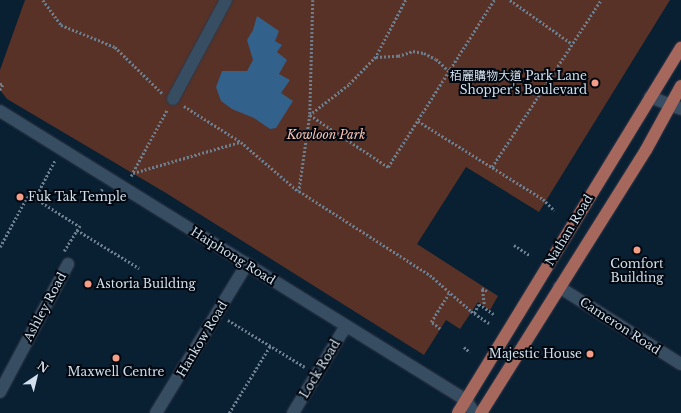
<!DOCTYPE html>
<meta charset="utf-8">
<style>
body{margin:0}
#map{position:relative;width:681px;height:413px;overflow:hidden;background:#091f32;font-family:"Libre Baskerville","Noto Sans TC",serif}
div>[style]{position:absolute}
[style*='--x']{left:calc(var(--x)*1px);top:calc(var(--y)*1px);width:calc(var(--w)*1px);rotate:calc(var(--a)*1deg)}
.green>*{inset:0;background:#583227}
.water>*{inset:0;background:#32618c}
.path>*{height:2.5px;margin-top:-1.25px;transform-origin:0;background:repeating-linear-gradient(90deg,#6d7e8e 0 2px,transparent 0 4px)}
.roads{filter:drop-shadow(0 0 1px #2e3747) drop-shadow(0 0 1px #2e3747)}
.minor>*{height:12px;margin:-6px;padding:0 6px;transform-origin:6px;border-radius:6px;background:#374d62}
.major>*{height:12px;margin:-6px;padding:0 6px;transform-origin:6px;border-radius:6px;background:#a6685d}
.dots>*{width:11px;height:11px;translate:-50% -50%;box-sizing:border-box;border:2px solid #020810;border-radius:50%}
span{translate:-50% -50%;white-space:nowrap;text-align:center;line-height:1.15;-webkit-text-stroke:4px #020810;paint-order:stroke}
.poi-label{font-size:12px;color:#d2dfec}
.right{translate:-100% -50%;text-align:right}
.left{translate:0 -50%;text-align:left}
.park-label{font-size:12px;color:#fac1b1;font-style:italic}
.street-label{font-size:12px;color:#d2dfec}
.north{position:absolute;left:16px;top:357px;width:40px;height:40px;-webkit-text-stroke:3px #020810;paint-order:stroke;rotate:35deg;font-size:11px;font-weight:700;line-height:16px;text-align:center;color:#d2dfec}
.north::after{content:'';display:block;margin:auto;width:14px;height:18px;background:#d2dfec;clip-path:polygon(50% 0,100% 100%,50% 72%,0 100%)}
</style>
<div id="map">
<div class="green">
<i style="clip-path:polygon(25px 0,670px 0,539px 212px,466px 167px,417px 244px,498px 296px,490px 310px,478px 302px,460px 329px,446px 320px,424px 355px,166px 193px,7px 99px,0 90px,0 70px)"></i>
</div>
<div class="water">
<i style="clip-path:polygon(257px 16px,279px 31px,275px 41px,282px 45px,277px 52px,287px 60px,279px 74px,290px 80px,281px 93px,293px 101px,276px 128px,270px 129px,254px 118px,232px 109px,221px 101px,216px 87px,222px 71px,247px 71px,253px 60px,247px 40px,253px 30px)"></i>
</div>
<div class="path">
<i style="--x:43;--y:0;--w:31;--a:54"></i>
<i style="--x:61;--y:25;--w:58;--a:22.2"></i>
<i style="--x:115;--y:47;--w:66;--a:44.4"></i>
<i style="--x:313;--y:0;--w:115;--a:91.5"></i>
<i style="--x:310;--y:115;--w:77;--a:98.2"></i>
<i style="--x:299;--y:191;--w:156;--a:32.7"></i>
<i style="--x:430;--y:275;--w:55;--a:41.3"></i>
<i style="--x:471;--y:311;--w:22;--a:34"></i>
<i style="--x:406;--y:0;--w:64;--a:117.8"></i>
<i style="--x:376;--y:57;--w:39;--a:134"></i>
<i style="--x:349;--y:85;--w:49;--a:142.4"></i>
<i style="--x:310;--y:115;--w:94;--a:33.7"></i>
<i style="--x:388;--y:167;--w:198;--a:-57.6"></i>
<i style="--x:510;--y:0;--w:75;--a:35.2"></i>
<i style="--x:376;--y:57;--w:22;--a:-3"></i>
<i style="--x:398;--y:56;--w:16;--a:-18"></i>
<i style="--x:413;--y:51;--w:11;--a:10"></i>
<i style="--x:424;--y:53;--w:13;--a:27"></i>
<i style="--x:436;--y:59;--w:18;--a:43"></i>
<i style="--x:0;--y:83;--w:4;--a:34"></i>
<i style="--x:3;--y:85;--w:6;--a:121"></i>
<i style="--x:184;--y:106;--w:67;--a:32.3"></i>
<i style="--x:241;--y:142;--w:75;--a:40.7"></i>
<i style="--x:418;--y:121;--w:147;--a:32"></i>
<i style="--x:543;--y:199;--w:16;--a:45"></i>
<i style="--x:492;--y:167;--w:199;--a:-56.9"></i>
<i style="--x:133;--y:172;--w:71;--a:-61.3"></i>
<i style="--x:131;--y:176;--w:4;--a:-56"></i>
<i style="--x:133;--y:173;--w:111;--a:-16.2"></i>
<i style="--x:99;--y:194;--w:6;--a:-59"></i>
<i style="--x:35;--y:198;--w:52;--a:32.5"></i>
<i style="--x:77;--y:230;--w:73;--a:31.5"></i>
<i style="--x:514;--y:245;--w:20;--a:33"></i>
<i style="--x:0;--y:247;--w:57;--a:-61.6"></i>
<i style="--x:27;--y:197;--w:8;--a:7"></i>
<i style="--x:35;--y:198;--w:43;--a:-62.2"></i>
<i style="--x:64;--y:251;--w:32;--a:-58"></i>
<i style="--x:484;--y:304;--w:16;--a:-97"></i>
<i style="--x:482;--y:288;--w:6;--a:31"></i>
<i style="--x:474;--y:313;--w:10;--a:-61"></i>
<i style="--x:479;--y:304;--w:18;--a:34"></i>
<i style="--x:228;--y:320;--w:90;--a:31.4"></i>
<i style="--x:440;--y:329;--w:11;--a:-142"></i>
<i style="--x:431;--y:322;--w:34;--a:-58"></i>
<i style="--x:464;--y:347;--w:8;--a:40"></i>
<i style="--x:229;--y:413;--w:79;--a:-58.5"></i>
</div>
<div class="roads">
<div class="minor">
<i style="--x:650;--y:97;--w:33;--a:21"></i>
<i style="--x:173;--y:99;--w:112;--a:-61.8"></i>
<i style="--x:0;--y:111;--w:548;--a:31.81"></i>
<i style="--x:466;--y:400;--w:15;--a:58"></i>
<i style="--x:559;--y:287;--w:144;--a:32.3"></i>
<i style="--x:0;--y:392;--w:145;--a:-62"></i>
<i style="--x:156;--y:413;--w:175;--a:-58.6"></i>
<i style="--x:293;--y:413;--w:102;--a:-58.7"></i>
</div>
<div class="major">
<i style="--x:458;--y:413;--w:428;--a:-58.6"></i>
<i style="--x:481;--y:413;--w:310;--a:-57.9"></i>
<i style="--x:646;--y:150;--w:73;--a:-61.3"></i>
</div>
</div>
<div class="dots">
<i style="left:595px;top:83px;background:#f49e87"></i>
<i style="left:20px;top:197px;background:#f49e87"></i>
<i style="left:637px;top:250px;background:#f49e87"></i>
<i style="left:88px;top:284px;background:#f49e87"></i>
<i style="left:590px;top:354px;background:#f49e87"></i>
<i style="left:116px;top:358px;background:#f49e87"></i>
</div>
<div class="poi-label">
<span class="right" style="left:587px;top:83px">栢麗購物大道 Park Lane<br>Shopper's Boulevard</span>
<span class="left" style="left:28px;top:197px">Fuk Tak Temple</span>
<span style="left:637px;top:271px">Comfort<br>Building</span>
<span class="left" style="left:96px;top:284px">Astoria Building</span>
<span class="right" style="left:582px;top:354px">Majestic House</span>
<span style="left:116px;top:372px">Maxwell Centre</span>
</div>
<div class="park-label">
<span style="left:326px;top:135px">Kowloon Park</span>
</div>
<div class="street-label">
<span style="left:569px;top:230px;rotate:-59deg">Nathan Road</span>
<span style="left:233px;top:256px;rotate:32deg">Haiphong Road</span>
<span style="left:45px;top:307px;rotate:-62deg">Ashley Road</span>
<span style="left:620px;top:326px;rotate:33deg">Cameron Road</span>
<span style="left:202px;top:339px;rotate:-59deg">Hankow Road</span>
<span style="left:320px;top:369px;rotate:-59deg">Lock Road</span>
</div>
<div class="north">N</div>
</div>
